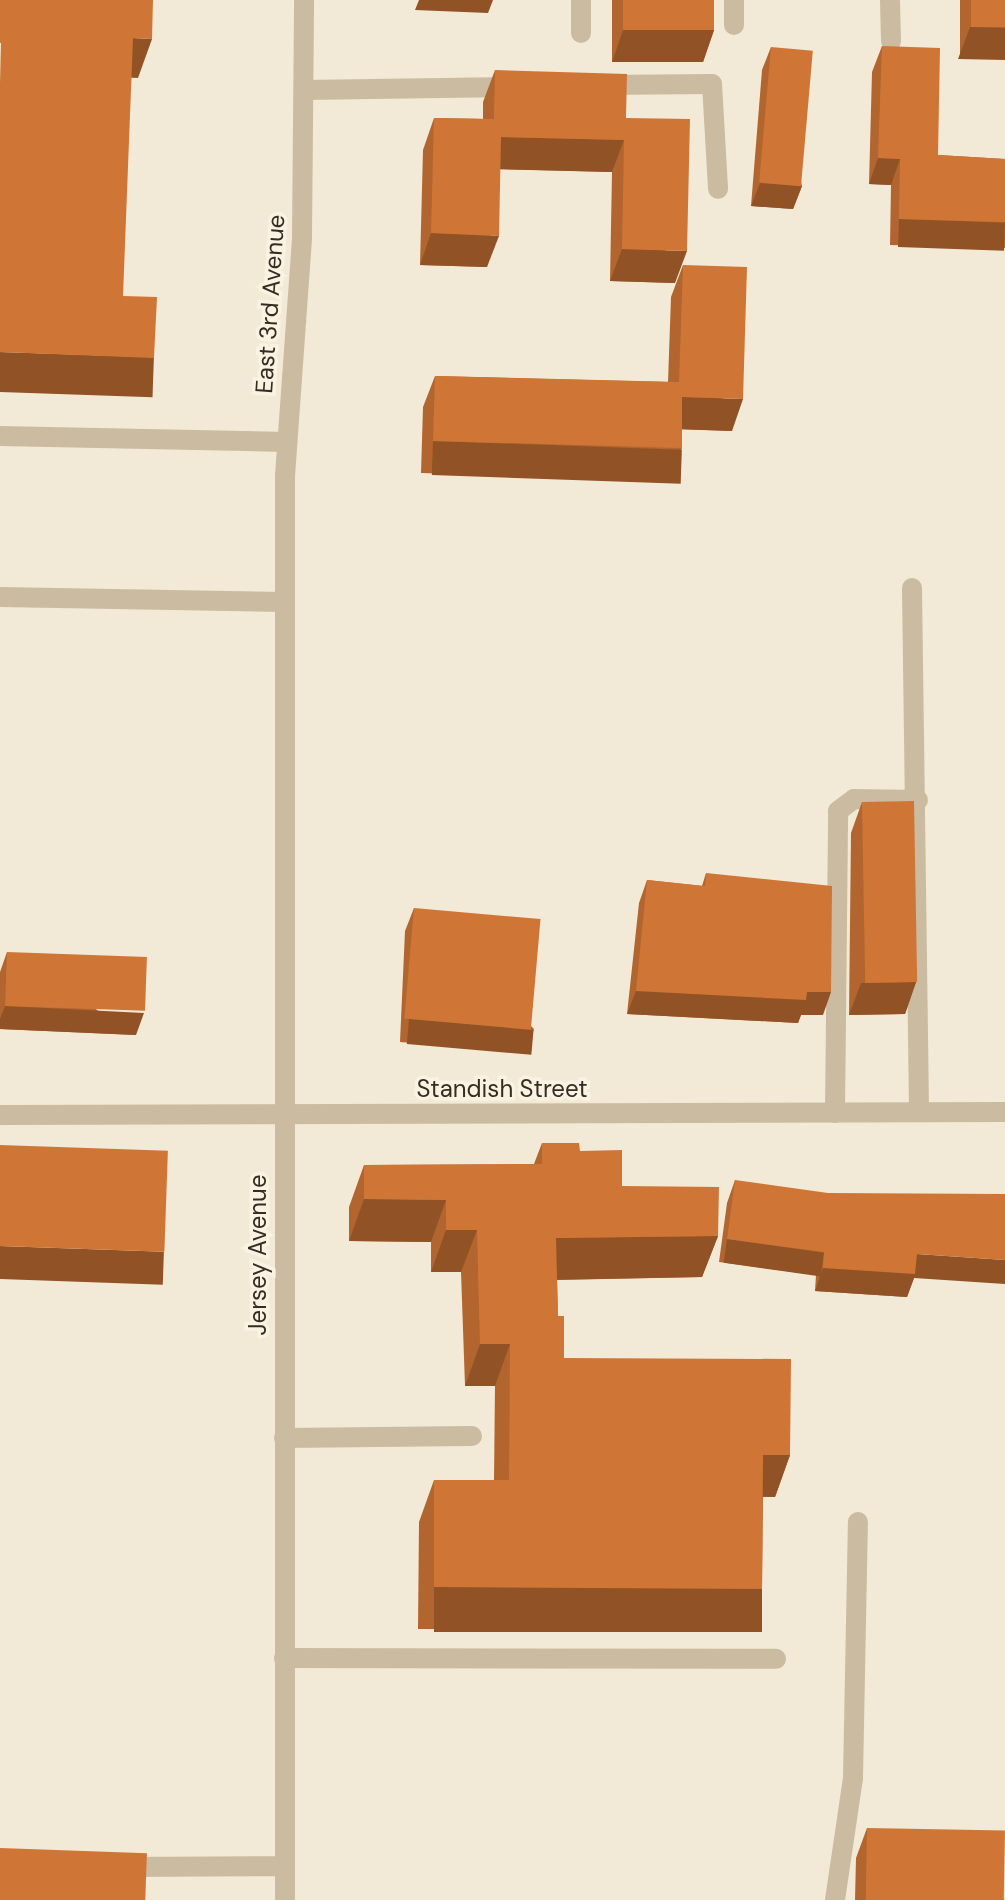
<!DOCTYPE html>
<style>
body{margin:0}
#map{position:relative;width:1005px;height:1900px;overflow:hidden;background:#f2ead6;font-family:"DM Sans",sans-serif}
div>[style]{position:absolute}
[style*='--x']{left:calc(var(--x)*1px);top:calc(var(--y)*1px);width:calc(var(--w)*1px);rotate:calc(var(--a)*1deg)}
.service>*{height:20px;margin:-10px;padding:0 10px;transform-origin:10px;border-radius:10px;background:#cbbba1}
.minor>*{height:20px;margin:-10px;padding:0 10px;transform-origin:10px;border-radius:10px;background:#cbbba1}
.tertiary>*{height:20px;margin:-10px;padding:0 10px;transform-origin:10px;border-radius:10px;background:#cbbba1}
.wall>*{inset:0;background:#b2652f;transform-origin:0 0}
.shaded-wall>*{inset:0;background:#915326;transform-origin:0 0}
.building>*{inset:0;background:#cf7637;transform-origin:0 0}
span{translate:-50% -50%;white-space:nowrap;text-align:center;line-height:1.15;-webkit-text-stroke:7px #faf3e2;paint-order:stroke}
.street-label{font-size:24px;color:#352c24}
</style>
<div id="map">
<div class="service">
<i style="--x:734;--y:0;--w:25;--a:90"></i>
<i style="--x:890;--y:0;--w:41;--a:88.6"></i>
<i style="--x:581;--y:33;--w:33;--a:-90"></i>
<i style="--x:600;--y:85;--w:112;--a:-0.5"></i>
<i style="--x:712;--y:84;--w:105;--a:86.7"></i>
<i style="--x:304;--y:90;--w:212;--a:-0.8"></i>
<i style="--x:0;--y:436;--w:287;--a:1.2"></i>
<i style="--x:912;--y:588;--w:524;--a:89.23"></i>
<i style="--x:0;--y:597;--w:283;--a:1"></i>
<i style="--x:835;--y:1113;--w:302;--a:-89.4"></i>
<i style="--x:838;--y:811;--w:20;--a:-37"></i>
<i style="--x:854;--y:799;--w:64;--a:0.9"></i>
<i style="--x:284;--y:1438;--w:188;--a:-0.6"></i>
<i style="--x:284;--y:1658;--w:492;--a:0.1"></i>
<i style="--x:121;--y:1867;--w:164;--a:-0.3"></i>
<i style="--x:835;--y:1900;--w:123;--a:-81.6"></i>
<i style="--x:853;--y:1778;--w:256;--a:-88.9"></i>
</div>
<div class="minor">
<i style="--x:0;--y:1115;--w:1005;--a:-0.17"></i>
</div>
<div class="tertiary">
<i style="--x:285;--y:1900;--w:1424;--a:-90"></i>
<i style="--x:285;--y:476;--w:239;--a:-85.9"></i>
<i style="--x:302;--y:238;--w:238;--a:-89.5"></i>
</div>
<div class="wall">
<i style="clip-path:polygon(612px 0,714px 0,714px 30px,703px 62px,612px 62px)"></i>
<i style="left:960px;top:0;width:45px;height:59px"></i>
<i style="clip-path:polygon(882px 46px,938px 155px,1005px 159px,1005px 248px,890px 245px,891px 185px,869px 184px,872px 72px)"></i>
<i style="clip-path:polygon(771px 47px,802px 186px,793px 209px,751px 206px,762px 70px)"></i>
<i style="clip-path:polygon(495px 70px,626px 118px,675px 283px,610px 281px,612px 172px,500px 169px,487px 267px,420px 265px,423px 150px,434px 118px,483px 119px,483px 102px)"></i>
<i style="clip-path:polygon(683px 265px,732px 431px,682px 429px,682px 448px,670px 480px,421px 473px,423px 407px,435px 376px,668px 382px,671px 297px)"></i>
<i style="clip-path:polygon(862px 802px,916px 982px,905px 1014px,849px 1015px,851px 833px)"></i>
<i style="clip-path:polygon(706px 873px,823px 1015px,801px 1015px,798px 1023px,627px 1014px,639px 903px,647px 880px,702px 886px)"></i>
<i style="clip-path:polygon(414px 908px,534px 1029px,526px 1052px,400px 1042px,405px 931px)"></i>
<i style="clip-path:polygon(7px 952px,136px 1035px,0 1029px,0 972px)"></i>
<i style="clip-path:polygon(542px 1143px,580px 1151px,622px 1186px,718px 1236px,702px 1277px,557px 1280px,558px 1316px,564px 1358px,790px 1455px,775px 1497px,763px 1497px,762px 1589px,747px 1631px,418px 1629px,419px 1522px,434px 1480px,494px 1480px,495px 1386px,465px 1386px,461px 1272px,431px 1272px,431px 1242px,349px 1241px,349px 1207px,364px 1165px,534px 1164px)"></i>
<i style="clip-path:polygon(735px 1180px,914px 1278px,907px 1297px,815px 1291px,816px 1275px,719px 1262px,727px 1203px)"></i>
<i style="clip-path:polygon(867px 1828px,1005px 1900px,855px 1900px,856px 1858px)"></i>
</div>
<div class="shaded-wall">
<i style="clip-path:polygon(419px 0,493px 0,488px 13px,415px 10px)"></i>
<i style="clip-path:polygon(970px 27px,1005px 28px,1005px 60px,958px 59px)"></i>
<i style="clip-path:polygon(623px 30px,714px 30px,703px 62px,612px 62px)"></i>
<i style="clip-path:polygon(133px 38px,152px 39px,138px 78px,118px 77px)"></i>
<i style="clip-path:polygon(501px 137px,624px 140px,612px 172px,489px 169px)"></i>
<i style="clip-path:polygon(878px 158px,900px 159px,891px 185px,869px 184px)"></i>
<i style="clip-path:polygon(760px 183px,802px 186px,793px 209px,751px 206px)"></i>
<i style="left:899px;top:219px;width:106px;height:28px;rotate:2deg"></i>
<i style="clip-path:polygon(431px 233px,499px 236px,487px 267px,420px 265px)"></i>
<i style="clip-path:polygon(622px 249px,687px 251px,675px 283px,610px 281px)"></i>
<i style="left:0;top:352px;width:154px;height:40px;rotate:2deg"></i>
<i style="clip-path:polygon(682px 397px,743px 399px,732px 431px,671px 429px)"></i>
<i style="left:433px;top:441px;width:249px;height:34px;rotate:2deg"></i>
<i style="clip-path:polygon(916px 982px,905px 1014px,849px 1015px,861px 983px)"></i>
<i style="clip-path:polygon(636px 991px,807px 992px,831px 992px,823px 1015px,801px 1015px,798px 1023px,627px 1014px)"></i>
<i style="clip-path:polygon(5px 1006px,144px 1013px,136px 1035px,0 1029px,0 1019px)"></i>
<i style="left:409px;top:1019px;width:125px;height:25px;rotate:5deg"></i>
<i style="clip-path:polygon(364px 1199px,446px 1200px,431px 1242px,349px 1241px)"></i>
<i style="clip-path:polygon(446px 1230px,477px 1230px,461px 1272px,431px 1272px)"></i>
<i style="clip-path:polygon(718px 1236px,702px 1277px,541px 1280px,556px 1238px)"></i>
<i style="left:727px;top:1239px;width:98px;height:24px;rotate:8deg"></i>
<i style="left:0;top:1246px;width:164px;height:33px;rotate:2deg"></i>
<i style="clip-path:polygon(917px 1254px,1005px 1260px,1005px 1284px,914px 1278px,907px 1297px,815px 1291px,823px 1268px)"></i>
<i style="clip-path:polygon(480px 1344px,510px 1344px,495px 1386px,465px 1386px)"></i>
<i style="clip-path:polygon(763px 1455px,790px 1455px,775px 1497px,748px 1496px)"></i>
<i style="left:434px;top:1587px;width:328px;height:45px"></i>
</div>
<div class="building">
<i style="clip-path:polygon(0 0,153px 0,152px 39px,133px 38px,123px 296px,157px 297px,154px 358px,0 352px,0 83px,1px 43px,0 43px)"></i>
<i style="left:623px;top:0;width:91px;height:30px"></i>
<i style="left:971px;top:0;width:34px;height:27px"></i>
<i style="clip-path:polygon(882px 46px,940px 48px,938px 155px,1005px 159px,1005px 222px,899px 219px,900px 159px,878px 158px)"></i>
<i style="left:771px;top:47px;width:42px;height:136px;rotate:5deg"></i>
<i style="clip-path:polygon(495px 70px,627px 74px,626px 118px,690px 119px,687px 251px,622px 249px,624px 140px,501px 137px,499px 236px,431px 233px,434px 118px,494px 119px)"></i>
<i style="clip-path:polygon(683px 265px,747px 267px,743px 399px,682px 397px,682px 448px,433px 441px,435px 376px,679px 382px)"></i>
<i style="left:914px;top:801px;width:181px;height:52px;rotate:89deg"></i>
<i style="clip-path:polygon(706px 873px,832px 886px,831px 992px,807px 992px,806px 1000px,636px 991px,647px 880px,705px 886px)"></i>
<i style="left:414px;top:908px;width:127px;height:111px;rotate:5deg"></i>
<i style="left:7px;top:952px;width:140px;height:54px;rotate:2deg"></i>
<i style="clip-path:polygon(542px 1143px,579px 1143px,580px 1151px,622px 1150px,622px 1186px,719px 1187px,718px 1236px,556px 1238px,558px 1316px,564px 1316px,564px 1358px,791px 1359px,790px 1455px,763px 1455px,762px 1589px,434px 1587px,434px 1480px,509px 1480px,510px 1344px,480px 1344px,477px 1230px,446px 1230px,446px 1200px,364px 1199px,364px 1165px,542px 1164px)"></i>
<i style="left:0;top:1145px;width:168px;height:101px;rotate:2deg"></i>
<i style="clip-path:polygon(735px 1180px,828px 1193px,1005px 1194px,1005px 1260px,917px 1254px,915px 1274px,823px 1268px,824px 1252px,727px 1239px)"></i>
<i style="left:867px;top:1828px;width:138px;height:72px;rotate:1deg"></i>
<i style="left:0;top:1848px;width:147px;height:52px;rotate:2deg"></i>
</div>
<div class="street-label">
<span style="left:270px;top:304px;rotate:-86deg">East 3rd Avenue</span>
<span style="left:502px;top:1089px">Standish Street</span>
<span style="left:258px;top:1255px;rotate:-90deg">Jersey Avenue</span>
</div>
</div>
